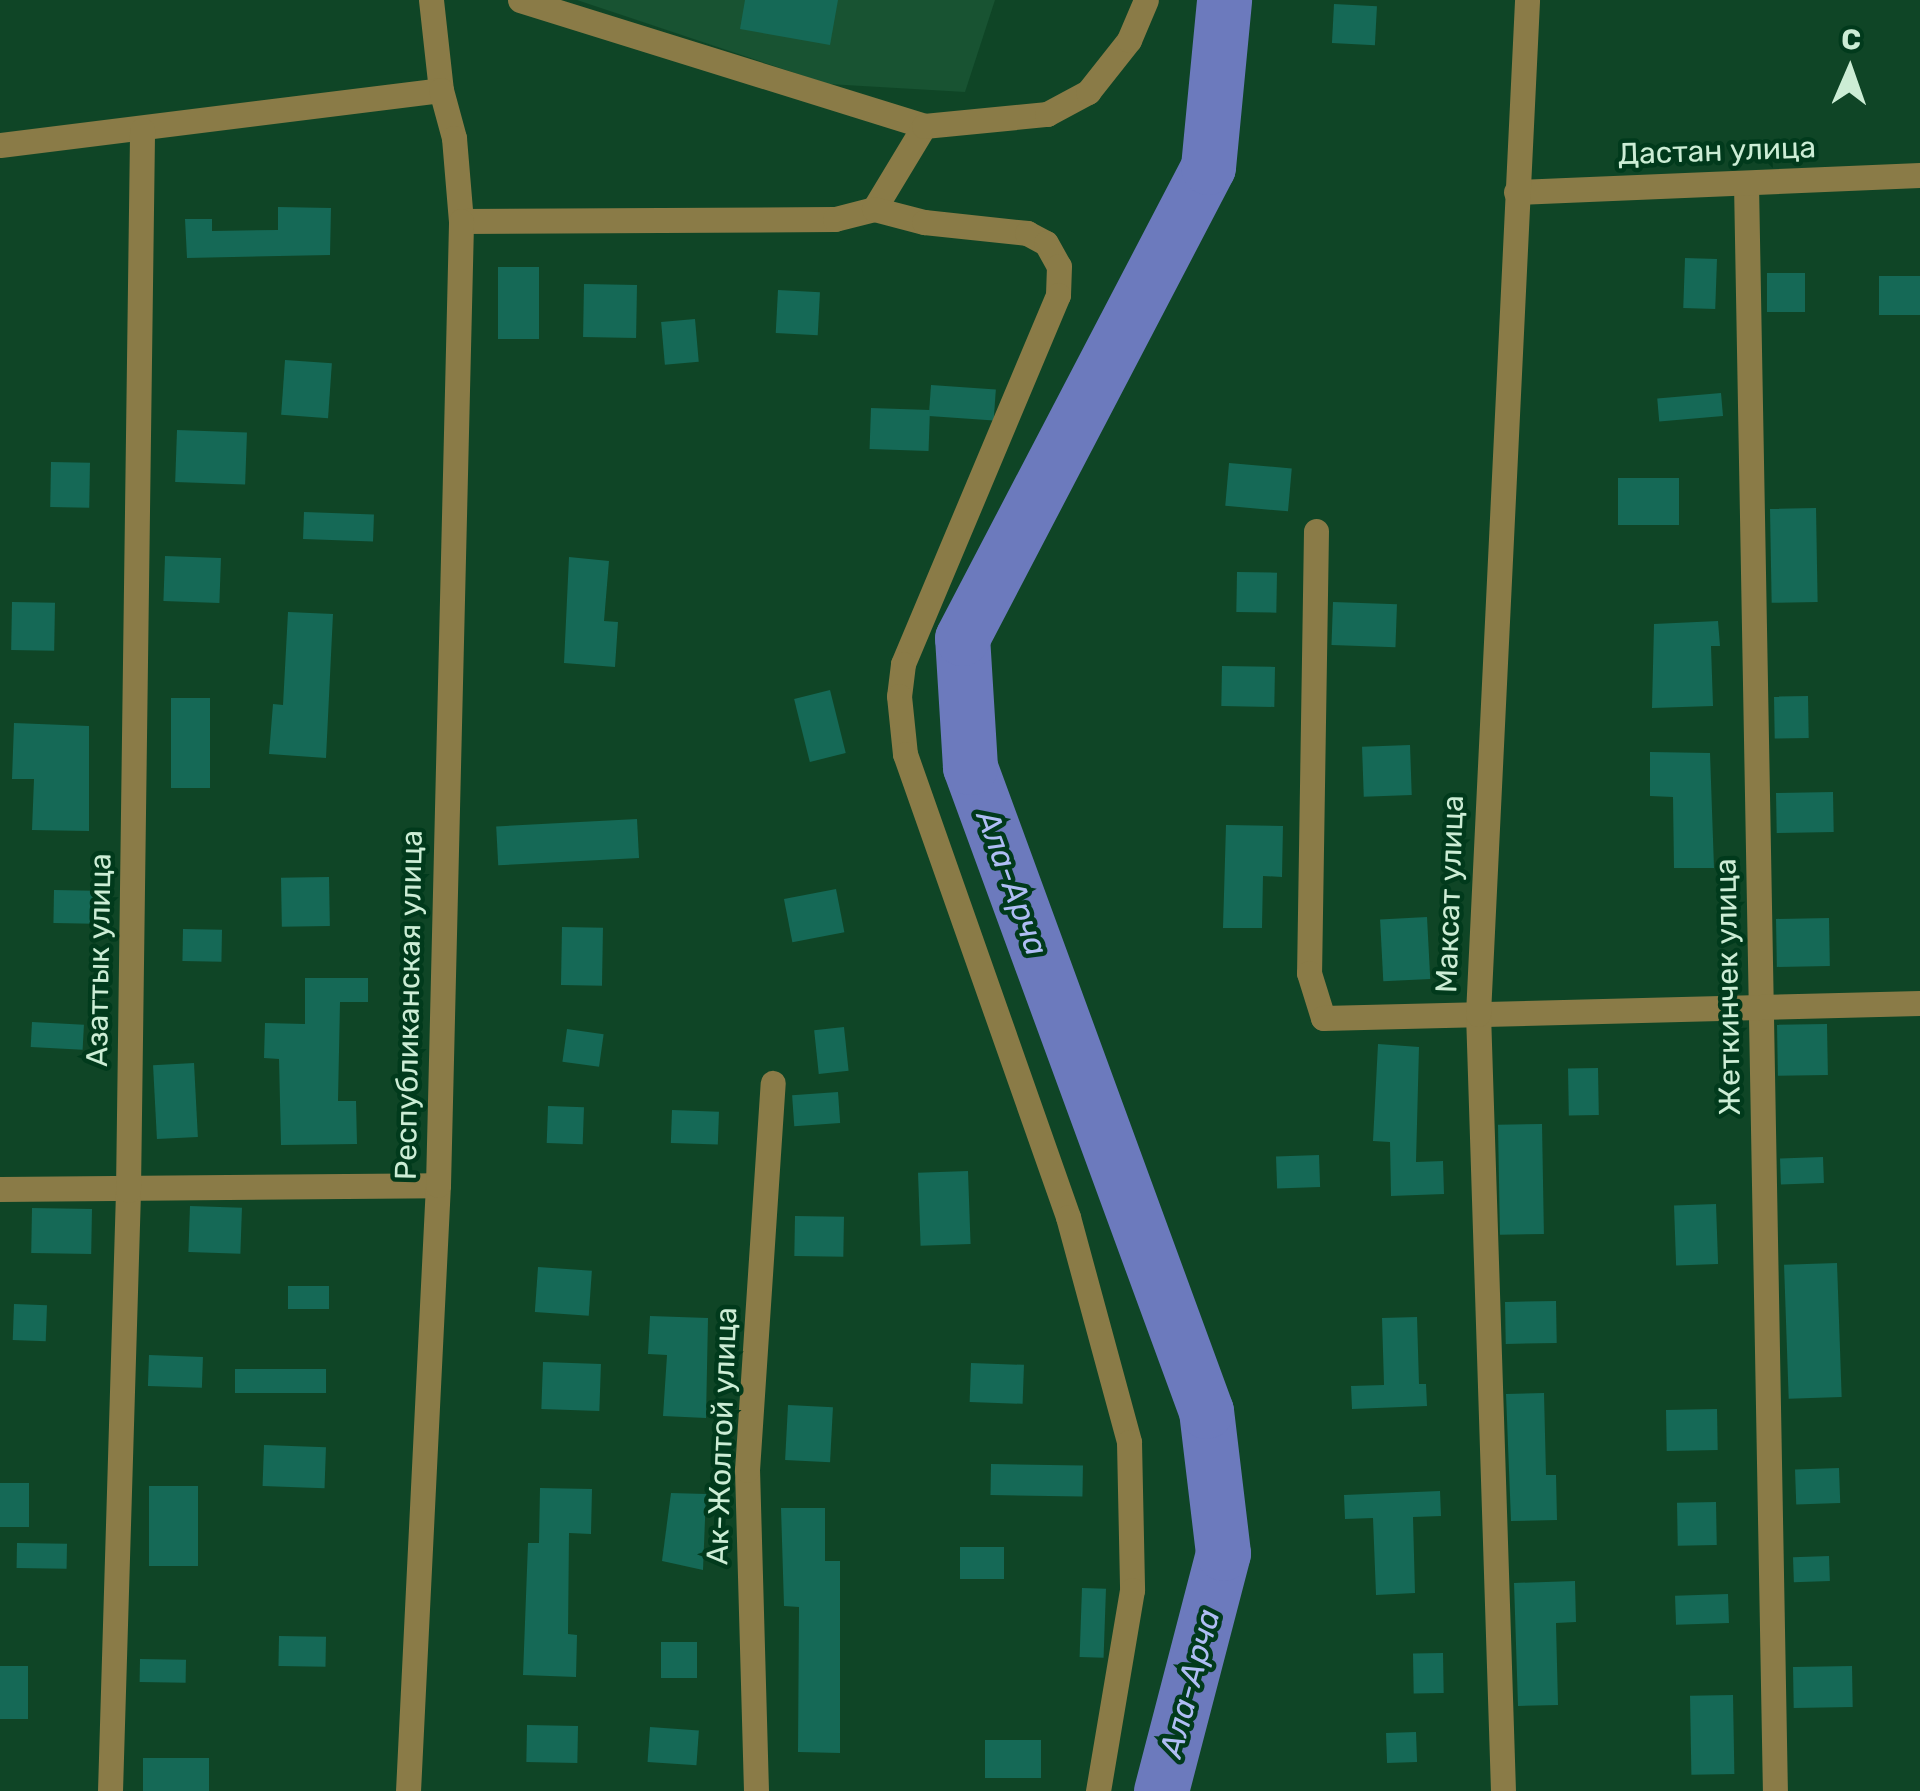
<!DOCTYPE html>
<meta charset="utf-8">
<style>
body{margin:0}
#map{position:relative;width:1920px;height:1791px;overflow:hidden;background:#0f4526;font-family:Rubik,sans-serif}
div>[style]{position:absolute}
[style*='--x']{left:calc(var(--x)*1px);top:calc(var(--y)*1px);width:calc(var(--w)*1px);rotate:calc(var(--a)*1deg)}
.built>*{inset:0;background:#185332}
.river>*{height:55px;margin:-27.5px;padding:0 27.5px;transform-origin:27.5px;border-radius:27.5px;background:#6c7abd}
.building>*{inset:0;background:#156956;transform-origin:0 0}
.minor>*{height:25px;margin:-12.5px;padding:0 12.5px;transform-origin:12.5px;border-radius:12.5px;background:#8a7b47}
span{translate:-50% -50%;white-space:nowrap;text-align:center;line-height:1.15;-webkit-text-stroke:9px #013a1c;paint-order:stroke}
.street-label{font-size:30px;color:#ccedd5}
.water-label{font-size:32px;color:#afbdf4;font-style:italic}
.north{position:absolute;left:1800px;top:20px;width:100px;height:100px;-webkit-text-stroke:8px #013a1c;paint-order:stroke;rotate:2deg;font-size:28px;font-weight:700;line-height:40px;text-align:center;color:#ccedd5}
.north::after{content:'';display:block;margin:auto;width:35px;height:45px;background:#ccedd5;clip-path:polygon(50% 0,100% 100%,50% 72%,0 100%)}
</style>
<div id="map">
<div class="built">
<i style="clip-path:polygon(577px 0,995px 0,965px 92px,828px 84px)"></i>
</div>
<div class="river">
<i style="--x:1161;--y:1791;--w:246;--a:-75.4"></i>
<i style="--x:1223;--y:1553;--w:143;--a:-96.8"></i>
<i style="--x:1206;--y:1411;--w:686;--a:-110.13"></i>
<i style="--x:970;--y:767;--w:129;--a:-93.5"></i>
<i style="--x:962;--y:638;--w:531;--a:-62.42"></i>
<i style="--x:1208;--y:167;--w:168;--a:-84.5"></i>
</div>
<div class="building">
<i style="clip-path:polygon(745px 0,838px 0,830px 45px,740px 29px)"></i>
<i style="left:1334px;top:4px;width:43px;height:39px;rotate:3deg"></i>
<i style="clip-path:polygon(278px 207px,331px 208px,330px 255px,187px 258px,185px 219px,212px 219px,212px 231px,278px 230px)"></i>
<i style="left:1685px;top:258px;width:32px;height:50px;rotate:2deg"></i>
<i style="left:498px;top:267px;width:41px;height:72px"></i>
<i style="left:1805px;top:273px;width:39px;height:38px;rotate:90deg"></i>
<i style="left:1920px;top:276px;width:39px;height:41px;rotate:90deg"></i>
<i style="left:584px;top:284px;width:53px;height:53px;rotate:1deg"></i>
<i style="left:778px;top:290px;width:42px;height:43px;rotate:3deg"></i>
<i style="left:695px;top:319px;width:43px;height:34px;rotate:85deg"></i>
<i style="left:285px;top:360px;width:47px;height:55px;rotate:4deg"></i>
<i style="left:931px;top:385px;width:65px;height:31px;rotate:4deg"></i>
<i style="left:1721px;top:393px;width:23px;height:64px;rotate:85deg"></i>
<i style="left:871px;top:408px;width:59px;height:41px;rotate:2deg"></i>
<i style="left:177px;top:430px;width:70px;height:52px;rotate:2deg"></i>
<i style="left:51px;top:462px;width:39px;height:45px;rotate:1deg"></i>
<i style="left:1229px;top:463px;width:63px;height:43px;rotate:5deg"></i>
<i style="left:1618px;top:478px;width:61px;height:47px"></i>
<i style="left:1816px;top:508px;width:94px;height:46px;rotate:89deg"></i>
<i style="left:304px;top:512px;width:70px;height:27px;rotate:2deg"></i>
<i style="left:165px;top:556px;width:56px;height:45px;rotate:2deg"></i>
<i style="clip-path:polygon(569px 557px,609px 561px,604px 621px,618px 622px,615px 667px,564px 663px)"></i>
<i style="left:1237px;top:572px;width:40px;height:40px;rotate:1deg"></i>
<i style="left:12px;top:602px;width:43px;height:48px;rotate:1deg"></i>
<i style="left:1333px;top:602px;width:64px;height:43px;rotate:2deg"></i>
<i style="clip-path:polygon(288px 612px,333px 614px,326px 758px,269px 754px,273px 704px,283px 705px)"></i>
<i style="clip-path:polygon(1718px 621px,1720px 646px,1711px 646px,1713px 706px,1652px 708px,1654px 624px)"></i>
<i style="left:1222px;top:666px;width:53px;height:40px;rotate:1deg"></i>
<i style="left:830px;top:690px;width:65px;height:37px;rotate:76deg"></i>
<i style="left:1808px;top:696px;width:42px;height:34px;rotate:89deg"></i>
<i style="left:171px;top:698px;width:39px;height:90px"></i>
<i style="clip-path:polygon(14px 723px,89px 726px,89px 831px,32px 830px,34px 779px,12px 779px)"></i>
<i style="left:1410px;top:745px;width:50px;height:48px;rotate:88deg"></i>
<i style="clip-path:polygon(1650px 752px,1710px 753px,1714px 868px,1674px 868px,1673px 797px,1650px 796px)"></i>
<i style="left:1833px;top:792px;width:40px;height:57px;rotate:89deg"></i>
<i style="left:637px;top:819px;width:39px;height:141px;rotate:87deg"></i>
<i style="clip-path:polygon(1226px 825px,1283px 826px,1282px 877px,1263px 876px,1262px 928px,1223px 928px)"></i>
<i style="left:329px;top:877px;width:49px;height:48px;rotate:89deg"></i>
<i style="left:836px;top:889px;width:44px;height:53px;rotate:79deg"></i>
<i style="left:54px;top:890px;width:40px;height:33px;rotate:1deg"></i>
<i style="left:1427px;top:917px;width:62px;height:47px;rotate:87deg"></i>
<i style="left:1829px;top:918px;width:48px;height:53px;rotate:89deg"></i>
<i style="left:562px;top:927px;width:41px;height:58px;rotate:1deg"></i>
<i style="left:183px;top:929px;width:39px;height:32px;rotate:1deg"></i>
<i style="clip-path:polygon(305px 978px,368px 978px,368px 1002px,340px 1002px,338px 1101px,356px 1101px,357px 1144px,281px 1145px,279px 1059px,264px 1058px,265px 1023px,305px 1024px)"></i>
<i style="left:32px;top:1022px;width:52px;height:25px;rotate:3deg"></i>
<i style="left:1827px;top:1024px;width:51px;height:50px;rotate:89deg"></i>
<i style="left:844px;top:1027px;width:44px;height:30px;rotate:84deg"></i>
<i style="left:567px;top:1029px;width:37px;height:33px;rotate:8deg"></i>
<i style="clip-path:polygon(1378px 1044px,1419px 1047px,1416px 1162px,1443px 1161px,1444px 1194px,1391px 1196px,1390px 1142px,1373px 1141px)"></i>
<i style="left:194px;top:1063px;width:74px;height:41px;rotate:87deg"></i>
<i style="left:1598px;top:1068px;width:47px;height:30px;rotate:89deg"></i>
<i style="left:838px;top:1092px;width:31px;height:46px;rotate:86deg"></i>
<i style="left:548px;top:1106px;width:36px;height:37px;rotate:2deg"></i>
<i style="left:672px;top:1110px;width:47px;height:33px;rotate:2deg"></i>
<i style="left:1542px;top:1124px;width:110px;height:44px;rotate:89deg"></i>
<i style="left:1319px;top:1155px;width:32px;height:43px;rotate:88deg"></i>
<i style="left:1823px;top:1157px;width:26px;height:43px;rotate:88deg"></i>
<i style="left:968px;top:1171px;width:73px;height:50px;rotate:88deg"></i>
<i style="left:1716px;top:1204px;width:60px;height:42px;rotate:88deg"></i>
<i style="left:190px;top:1206px;width:52px;height:46px;rotate:2deg"></i>
<i style="left:32px;top:1208px;width:60px;height:45px;rotate:1deg"></i>
<i style="left:795px;top:1216px;width:49px;height:40px;rotate:1deg"></i>
<i style="left:1837px;top:1263px;width:134px;height:53px;rotate:88deg"></i>
<i style="left:538px;top:1267px;width:54px;height:45px;rotate:4deg"></i>
<i style="left:288px;top:1286px;width:41px;height:23px"></i>
<i style="left:1556px;top:1301px;width:42px;height:51px;rotate:89deg"></i>
<i style="left:14px;top:1304px;width:33px;height:36px;rotate:2deg"></i>
<i style="clip-path:polygon(650px 1316px,708px 1318px,706px 1418px,663px 1416px,667px 1355px,648px 1354px)"></i>
<i style="clip-path:polygon(1417px 1317px,1419px 1384px,1426px 1384px,1427px 1406px,1352px 1409px,1351px 1386px,1384px 1385px,1382px 1318px)"></i>
<i style="left:149px;top:1355px;width:54px;height:31px;rotate:2deg"></i>
<i style="left:543px;top:1362px;width:58px;height:47px;rotate:2deg"></i>
<i style="left:971px;top:1363px;width:53px;height:39px;rotate:2deg"></i>
<i style="left:326px;top:1369px;width:24px;height:91px;rotate:90deg"></i>
<i style="clip-path:polygon(1544px 1393px,1546px 1475px,1556px 1475px,1557px 1520px,1511px 1521px,1506px 1394px)"></i>
<i style="left:788px;top:1405px;width:45px;height:55px;rotate:3deg"></i>
<i style="left:1717px;top:1409px;width:41px;height:51px;rotate:89deg"></i>
<i style="left:264px;top:1445px;width:62px;height:41px;rotate:2deg"></i>
<i style="left:991px;top:1464px;width:92px;height:31px;rotate:1deg"></i>
<i style="left:1839px;top:1468px;width:35px;height:44px;rotate:88deg"></i>
<i style="left:0;top:1483px;width:29px;height:44px"></i>
<i style="left:149px;top:1486px;width:49px;height:80px"></i>
<i style="clip-path:polygon(540px 1488px,592px 1489px,591px 1534px,569px 1533px,568px 1634px,577px 1635px,576px 1677px,523px 1675px,528px 1543px,539px 1543px)"></i>
<i style="clip-path:polygon(1440px 1491px,1441px 1516px,1413px 1517px,1415px 1593px,1376px 1595px,1373px 1518px,1345px 1519px,1344px 1495px)"></i>
<i style="clip-path:polygon(671px 1493px,706px 1494px,703px 1570px,662px 1561px)"></i>
<i style="left:1716px;top:1502px;width:43px;height:39px;rotate:89deg"></i>
<i style="clip-path:polygon(781px 1508px,825px 1508px,825px 1561px,840px 1561px,840px 1753px,798px 1752px,799px 1607px,784px 1606px)"></i>
<i style="left:17px;top:1543px;width:50px;height:25px;rotate:1deg"></i>
<i style="left:960px;top:1547px;width:44px;height:32px"></i>
<i style="left:1829px;top:1556px;width:25px;height:36px;rotate:88deg"></i>
<i style="clip-path:polygon(1575px 1581px,1576px 1622px,1556px 1623px,1558px 1705px,1518px 1706px,1514px 1583px)"></i>
<i style="left:1082px;top:1588px;width:24px;height:69px;rotate:2deg"></i>
<i style="left:1728px;top:1594px;width:29px;height:53px;rotate:88deg"></i>
<i style="left:279px;top:1636px;width:47px;height:30px;rotate:1deg"></i>
<i style="left:661px;top:1642px;width:36px;height:36px"></i>
<i style="left:1443px;top:1653px;width:40px;height:30px;rotate:89deg"></i>
<i style="left:140px;top:1659px;width:46px;height:23px;rotate:1deg"></i>
<i style="left:0;top:1666px;width:28px;height:53px"></i>
<i style="left:1852px;top:1666px;width:41px;height:59px;rotate:89deg"></i>
<i style="left:1733px;top:1695px;width:79px;height:43px;rotate:89deg"></i>
<i style="left:527px;top:1725px;width:51px;height:37px;rotate:1deg"></i>
<i style="left:650px;top:1727px;width:49px;height:35px;rotate:4deg"></i>
<i style="left:1416px;top:1732px;width:30px;height:30px;rotate:88deg"></i>
<i style="left:985px;top:1740px;width:56px;height:38px"></i>
<i style="left:143px;top:1758px;width:66px;height:33px"></i>
</div>
<div class="minor">
<i style="--x:431;--y:0;--w:91;--a:83.7"></i>
<i style="--x:520;--y:0;--w:423;--a:17.3"></i>
<i style="--x:0;--y:145;--w:444;--a:-7.1"></i>
<i style="--x:441;--y:90;--w:50;--a:74.8"></i>
<i style="--x:454;--y:138;--w:83;--a:85.2"></i>
<i style="--x:461;--y:221;--w:374;--a:-0.3"></i>
<i style="--x:835;--y:219;--w:40;--a:-14.4"></i>
<i style="--x:874;--y:209;--w:97;--a:-58.9"></i>
<i style="--x:924;--y:126;--w:124;--a:-5.6"></i>
<i style="--x:1047;--y:114;--w:47;--a:-28.2"></i>
<i style="--x:1088;--y:92;--w:66;--a:-51.7"></i>
<i style="--x:1129;--y:40;--w:43;--a:-67"></i>
<i style="--x:1746;--y:183;--w:1608;--a:88.97"></i>
<i style="--x:1516;--y:192;--w:404;--a:-2.4"></i>
<i style="--x:874;--y:209;--w:52;--a:14.6"></i>
<i style="--x:924;--y:222;--w:104;--a:6.1"></i>
<i style="--x:1027;--y:233;--w:21;--a:28"></i>
<i style="--x:1046;--y:243;--w:26;--a:61"></i>
<i style="--x:1059;--y:266;--w:29;--a:92"></i>
<i style="--x:1058;--y:295;--w:400;--a:112.8"></i>
<i style="--x:903;--y:664;--w:32;--a:97"></i>
<i style="--x:899;--y:696;--w:58;--a:84.1"></i>
<i style="--x:905;--y:754;--w:491;--a:70.6"></i>
<i style="--x:1068;--y:1217;--w:233;--a:74.8"></i>
<i style="--x:1129;--y:1442;--w:148;--a:88.8"></i>
<i style="--x:1132;--y:1590;--w:204;--a:99.6"></i>
<i style="--x:1316;--y:531;--w:442;--a:90.9"></i>
<i style="--x:1309;--y:973;--w:47;--a:72.7"></i>
<i style="--x:1323;--y:1018;--w:597;--a:-1.44"></i>
<i style="--x:0;--y:1189;--w:438;--a:-0.5"></i>
<i style="--x:110;--y:1791;--w:601;--a:-88.28"></i>
<i style="--x:128;--y:1190;--w:1060;--a:-89.24"></i>
<i style="--x:408;--y:1791;--w:607;--a:-87.17"></i>
<i style="--x:438;--y:1185;--w:964;--a:-88.63"></i>
<i style="--x:756;--y:1791;--w:321;--a:-91.6"></i>
<i style="--x:747;--y:1470;--w:388;--a:-86.2"></i>
<i style="--x:1503;--y:1791;--w:777;--a:-91.84"></i>
<i style="--x:1478;--y:1014;--w:1015;--a:-87.23"></i>
</div>
<div class="street-label">
<span style="left:1717px;top:151px;rotate:-2deg">Дастан улица</span>
<span style="left:1450px;top:894px;rotate:-88deg">Максат улица</span>
<span style="left:99px;top:960px;rotate:-89deg">Азаттык улица</span>
<span style="left:1728px;top:987px;rotate:-91deg">Жеткинчек улица</span>
<span style="left:409px;top:1005px;rotate:-89deg">Республиканская улица</span>
<span style="left:722px;top:1436px;rotate:-88deg">Ак-Жолтой улица</span>
</div>
<div class="water-label">
<span style="left:1012px;top:883px;rotate:70deg">Ала-Арча</span>
<span style="left:1190px;top:1683px;rotate:-75deg">Ала-Арча</span>
</div>
<div class="north">С</div>
</div>
